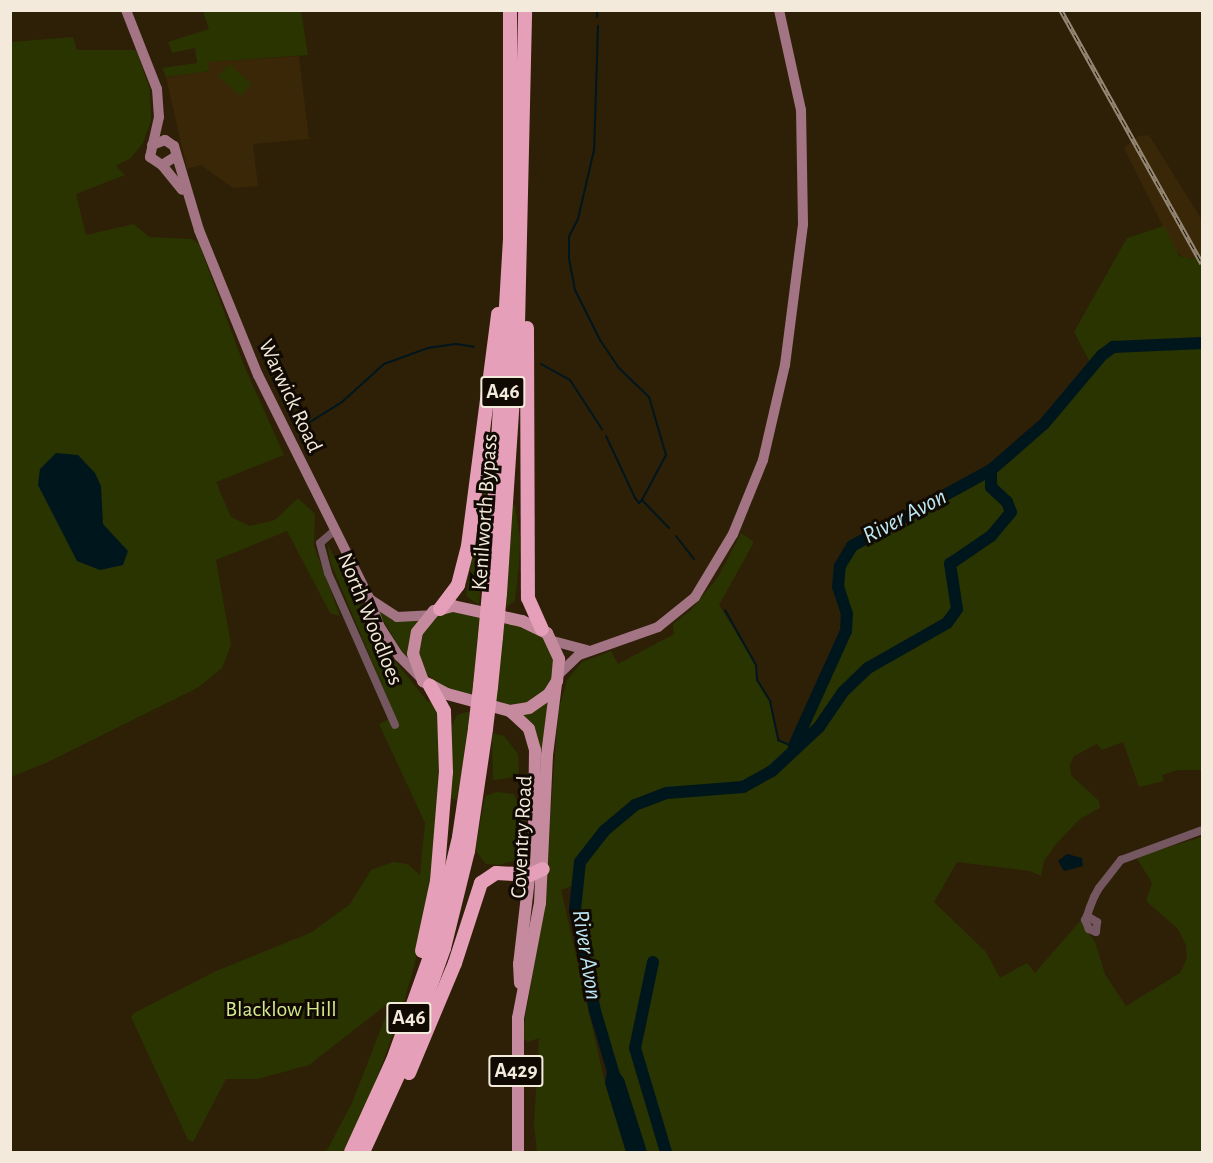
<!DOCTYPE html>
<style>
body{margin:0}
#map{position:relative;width:1213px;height:1163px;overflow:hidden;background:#2e1f07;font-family:"Alegreya Sans",sans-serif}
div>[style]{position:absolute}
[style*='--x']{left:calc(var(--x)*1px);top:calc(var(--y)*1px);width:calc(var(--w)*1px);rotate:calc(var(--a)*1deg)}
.built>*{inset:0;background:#3a2707}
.green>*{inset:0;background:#2a3400;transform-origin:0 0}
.water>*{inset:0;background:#00161d}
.stream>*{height:2px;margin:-1px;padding:0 1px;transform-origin:1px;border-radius:1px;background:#00161d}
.river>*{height:12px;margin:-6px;padding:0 6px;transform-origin:6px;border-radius:6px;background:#00161d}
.street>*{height:8px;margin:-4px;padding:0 4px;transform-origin:4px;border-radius:4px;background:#745760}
.secondary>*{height:10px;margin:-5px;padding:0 5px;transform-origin:5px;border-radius:5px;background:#a27484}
.primary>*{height:12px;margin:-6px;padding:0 6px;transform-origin:6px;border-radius:6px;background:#c68a9f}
.highway>*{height:14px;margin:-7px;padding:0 7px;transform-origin:7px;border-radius:7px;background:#e69fb8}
.rail>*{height:4.5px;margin-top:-2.25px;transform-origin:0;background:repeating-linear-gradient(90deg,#110a03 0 7px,#958976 0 14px);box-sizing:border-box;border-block:2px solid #958976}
.highway-bridge>*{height:14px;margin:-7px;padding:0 7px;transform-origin:7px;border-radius:7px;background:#e69fb8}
span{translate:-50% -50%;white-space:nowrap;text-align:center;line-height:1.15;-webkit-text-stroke:6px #110a03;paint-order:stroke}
.shield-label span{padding:2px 4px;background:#110a03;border:2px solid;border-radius:4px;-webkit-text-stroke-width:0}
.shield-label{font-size:21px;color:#f4eadc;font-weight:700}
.street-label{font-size:22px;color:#f4eadc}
.park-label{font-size:22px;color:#d3e98c}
.water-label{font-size:24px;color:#bce7f5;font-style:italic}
.frame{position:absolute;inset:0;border:12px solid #f4eadc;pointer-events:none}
</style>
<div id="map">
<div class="built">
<i style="clip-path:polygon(299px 56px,309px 139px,253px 144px,258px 186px,233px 188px,201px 165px,187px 169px,166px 77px,209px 71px,207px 62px)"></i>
<i style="clip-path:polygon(1149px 135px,1202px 220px,1202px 254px,1195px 258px,1185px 259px,1174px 249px,1124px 148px,1138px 136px)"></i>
</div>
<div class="green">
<i style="clip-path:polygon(203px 11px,301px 11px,308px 55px,208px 62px,209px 71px,166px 77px,162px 68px,197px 63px,195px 48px,172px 53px,168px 42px,209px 29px)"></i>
<i style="clip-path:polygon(73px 37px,77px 50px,136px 50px,150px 89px,151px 121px,143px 143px,131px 158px,116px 166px,125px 175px,76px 194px,86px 235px,134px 224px,149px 237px,192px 239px,199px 244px,245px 368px,284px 455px,216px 482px,231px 517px,250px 526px,275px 520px,298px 498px,315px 514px,314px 546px,340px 616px,330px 613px,287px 531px,216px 560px,231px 645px,222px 668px,199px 687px,46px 763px,11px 777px,11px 42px)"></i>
<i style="left:229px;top:64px;width:30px;height:16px;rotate:42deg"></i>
<i style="clip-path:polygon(1164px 226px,1179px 256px,1192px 259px,1202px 254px,1202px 770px,1177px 770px,1162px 775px,1164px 781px,1139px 787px,1123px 742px,1102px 750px,1097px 744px,1074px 756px,1070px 765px,1071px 775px,1099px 801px,1100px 808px,1080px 819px,1056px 844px,1044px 861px,1041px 876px,1030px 871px,957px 862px,934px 902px,986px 952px,1000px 978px,1027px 963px,1035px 973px,1080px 921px,1095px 942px,1105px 974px,1126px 1006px,1180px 973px,1187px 958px,1186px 945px,1178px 929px,1146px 901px,1152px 883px,1136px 857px,1202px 837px,1202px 1152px,647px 1152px,624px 1079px,609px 1059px,595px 1011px,575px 910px,575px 885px,561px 890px,605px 1083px,626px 1152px,537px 1152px,534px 1125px,539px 1038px,528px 1042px,522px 1037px,544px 903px,558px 712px,567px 680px,582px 662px,611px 651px,618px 664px,674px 634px,673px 624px,691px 610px,718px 577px,741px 533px,754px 542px,719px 605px,756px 665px,757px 680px,770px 701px,778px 740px,794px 747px,846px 631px,847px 614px,838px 587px,840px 566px,852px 546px,991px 470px,1044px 424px,1092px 366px,1074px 332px,1127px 238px)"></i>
<i style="clip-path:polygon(484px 479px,490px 480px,479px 605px,466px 596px)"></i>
<i style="clip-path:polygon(511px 504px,515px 506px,520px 538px,519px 565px,515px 601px,503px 609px)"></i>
<i style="clip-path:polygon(327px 543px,376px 637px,427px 701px,437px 705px,441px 723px,440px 821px,420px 944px,402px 1010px,370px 1097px,343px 1152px,326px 1152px,352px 1103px,389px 1008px,386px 1005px,309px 1065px,258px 1079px,226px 1079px,193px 1142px,188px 1140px,131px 1017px,134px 1013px,214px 972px,312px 932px,350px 904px,371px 870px,393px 862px,408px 864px,420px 875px,425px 823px,379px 724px,395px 716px,330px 561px)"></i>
<i style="clip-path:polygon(468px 608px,543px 634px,553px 651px,553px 681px,538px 699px,513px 707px,447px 690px,424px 672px,418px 657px,421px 634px,437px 615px)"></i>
<i style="clip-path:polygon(376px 609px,418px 621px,409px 661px,400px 648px)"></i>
<i style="clip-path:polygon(550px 699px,538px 780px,520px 715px)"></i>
<i style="clip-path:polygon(470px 711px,470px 728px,457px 800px,449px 798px,452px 726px,457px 715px)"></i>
<i style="clip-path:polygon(492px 733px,504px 736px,518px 754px,519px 773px,510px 778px,493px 780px)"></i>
<i style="clip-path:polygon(497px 792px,514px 794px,524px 816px,521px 859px,498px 865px,486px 864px,475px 850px,485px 796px)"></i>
</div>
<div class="water">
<i style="clip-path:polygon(56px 453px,78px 455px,95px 473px,101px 486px,103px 524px,128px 551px,123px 565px,100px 570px,77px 561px,38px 485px,40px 469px)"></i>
<i style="clip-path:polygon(1067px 854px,1082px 858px,1083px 866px,1064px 871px,1058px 861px)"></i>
<i style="clip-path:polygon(609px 1059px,624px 1079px,647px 1152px,626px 1152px,605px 1083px)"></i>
</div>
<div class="stream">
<i style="--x:597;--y:10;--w:7;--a:90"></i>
<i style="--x:598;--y:26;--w:124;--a:91.8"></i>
<i style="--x:594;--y:150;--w:71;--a:103.1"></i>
<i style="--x:578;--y:219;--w:20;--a:117"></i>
<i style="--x:569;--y:237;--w:22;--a:90"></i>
<i style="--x:569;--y:259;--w:32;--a:79"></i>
<i style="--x:575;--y:290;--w:56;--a:63.4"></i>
<i style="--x:600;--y:340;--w:32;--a:56"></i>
<i style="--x:618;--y:367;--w:43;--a:44.1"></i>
<i style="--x:649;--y:397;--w:60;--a:73.7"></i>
<i style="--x:666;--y:455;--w:51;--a:118.1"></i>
<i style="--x:541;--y:364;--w:33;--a:29"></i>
<i style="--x:570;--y:380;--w:59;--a:56.9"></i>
<i style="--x:299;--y:429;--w:51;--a:-32.1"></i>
<i style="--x:342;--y:402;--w:57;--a:-42.1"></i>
<i style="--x:384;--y:364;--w:47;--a:-20"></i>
<i style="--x:428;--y:348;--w:28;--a:-8"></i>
<i style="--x:456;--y:344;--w:18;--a:9"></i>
<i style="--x:606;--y:436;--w:68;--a:64.9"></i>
<i style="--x:635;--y:498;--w:6;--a:51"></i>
<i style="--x:639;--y:503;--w:4;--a:-45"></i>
<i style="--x:642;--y:500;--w:39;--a:46"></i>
<i style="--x:676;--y:536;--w:29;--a:52"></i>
<i style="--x:725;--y:610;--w:63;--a:60.6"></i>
<i style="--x:756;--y:665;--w:15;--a:86"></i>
<i style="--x:757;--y:680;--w:25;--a:58"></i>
<i style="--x:770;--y:701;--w:40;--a:78"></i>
<i style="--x:778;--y:740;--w:17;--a:24"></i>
</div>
<div class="river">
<i style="--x:794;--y:746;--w:126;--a:-65.7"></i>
<i style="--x:846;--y:631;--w:17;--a:-87"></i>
<i style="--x:847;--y:614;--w:28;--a:-108"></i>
<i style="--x:838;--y:587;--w:21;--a:-85"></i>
<i style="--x:840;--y:566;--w:23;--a:-59"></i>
<i style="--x:852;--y:546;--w:158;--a:-28.7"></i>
<i style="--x:991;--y:470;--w:70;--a:-41"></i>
<i style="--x:1044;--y:424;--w:90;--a:-50"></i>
<i style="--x:1102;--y:355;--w:14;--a:-36"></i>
<i style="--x:1113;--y:347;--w:89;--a:-2.6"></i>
<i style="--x:653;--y:962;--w:88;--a:101.8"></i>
<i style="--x:635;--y:1048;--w:109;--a:73.4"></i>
<i style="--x:614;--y:1075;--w:67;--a:-106.5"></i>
<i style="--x:595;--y:1011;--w:103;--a:-101.2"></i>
<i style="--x:575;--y:910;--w:48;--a:-84.1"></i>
<i style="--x:580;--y:862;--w:39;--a:-52"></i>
<i style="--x:604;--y:831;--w:40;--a:-40"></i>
<i style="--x:635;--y:805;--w:34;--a:-21"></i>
<i style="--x:667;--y:793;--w:76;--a:-4.5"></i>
<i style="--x:743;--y:787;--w:33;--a:-29"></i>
<i style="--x:772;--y:771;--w:64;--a:-43.1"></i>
<i style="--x:819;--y:727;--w:42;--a:-55.6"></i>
<i style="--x:843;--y:692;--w:35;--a:-44"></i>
<i style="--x:868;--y:668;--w:91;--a:-29.7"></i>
<i style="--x:947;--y:623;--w:17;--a:-54"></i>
<i style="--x:957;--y:609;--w:46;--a:-98.8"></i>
<i style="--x:950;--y:564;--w:50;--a:-34.3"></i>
<i style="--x:991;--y:536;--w:31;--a:-50"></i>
<i style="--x:1011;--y:512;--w:11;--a:-112"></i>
<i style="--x:1007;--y:502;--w:22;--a:-137"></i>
<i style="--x:991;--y:487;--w:17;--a:-90"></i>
</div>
<div class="street">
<i style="--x:334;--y:531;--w:18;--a:139"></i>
<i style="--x:320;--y:543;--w:31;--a:75"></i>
<i style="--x:328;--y:573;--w:166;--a:66.2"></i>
<i style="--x:1087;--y:916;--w:12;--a:31"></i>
<i style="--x:1097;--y:922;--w:10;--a:96"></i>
<i style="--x:1096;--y:932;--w:8;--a:-157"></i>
<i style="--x:1089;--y:929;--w:10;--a:-114"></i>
<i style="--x:1085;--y:920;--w:4;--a:-63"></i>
<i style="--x:1087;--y:916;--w:9;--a:-72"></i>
<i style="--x:1090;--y:907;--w:11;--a:-68"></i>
<i style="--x:1094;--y:897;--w:10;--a:-61"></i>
<i style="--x:1099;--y:888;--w:36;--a:-52"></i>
<i style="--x:1121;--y:860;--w:86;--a:-20.3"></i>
</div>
<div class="secondary">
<i style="--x:126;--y:10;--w:85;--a:68.6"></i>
<i style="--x:157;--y:89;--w:28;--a:86"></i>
<i style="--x:159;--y:117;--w:41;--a:102.7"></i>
<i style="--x:150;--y:157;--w:14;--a:34"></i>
<i style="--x:162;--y:165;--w:15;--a:-32"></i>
<i style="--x:152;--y:145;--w:14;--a:-21"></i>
<i style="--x:165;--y:140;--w:11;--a:34"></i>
<i style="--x:174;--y:146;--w:88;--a:73.4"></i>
<i style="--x:199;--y:230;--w:157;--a:67.9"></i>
<i style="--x:258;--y:375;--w:251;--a:63.5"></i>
<i style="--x:370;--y:600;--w:29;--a:70"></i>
<i style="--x:380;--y:627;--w:35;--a:57"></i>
<i style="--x:399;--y:656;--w:30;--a:45"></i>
<i style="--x:162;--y:165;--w:32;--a:51"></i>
<i style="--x:371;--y:600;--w:31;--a:33"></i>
<i style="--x:397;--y:617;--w:33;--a:-3"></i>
<i style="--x:553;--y:641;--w:35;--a:15"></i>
<i style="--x:558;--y:675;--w:29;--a:-44"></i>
<i style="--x:579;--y:655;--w:84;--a:-19.5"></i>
<i style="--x:658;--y:627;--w:48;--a:-39"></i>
<i style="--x:695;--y:597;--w:74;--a:-58.9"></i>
<i style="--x:733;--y:534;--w:80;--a:-67.9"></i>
<i style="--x:763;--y:460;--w:98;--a:-77"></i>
<i style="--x:785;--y:365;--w:142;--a:-82.7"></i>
<i style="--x:803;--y:224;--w:114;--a:-91"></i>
<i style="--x:801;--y:110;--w:102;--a:-102.4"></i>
</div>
<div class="primary">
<i style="--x:453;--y:606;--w:71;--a:12.3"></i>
<i style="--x:522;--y:621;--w:28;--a:26"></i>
<i style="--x:547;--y:633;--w:29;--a:65"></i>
<i style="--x:559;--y:659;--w:22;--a:95"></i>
<i style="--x:557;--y:681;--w:15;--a:122"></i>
<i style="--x:549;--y:694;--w:24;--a:145"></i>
<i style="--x:529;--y:708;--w:19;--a:171"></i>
<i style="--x:510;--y:711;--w:65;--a:-164.9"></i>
<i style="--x:447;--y:694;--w:27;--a:-152"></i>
<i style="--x:423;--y:681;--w:29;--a:-110"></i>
<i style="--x:413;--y:654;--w:22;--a:-80"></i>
<i style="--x:417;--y:632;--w:27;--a:-51"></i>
<i style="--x:434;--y:611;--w:20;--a:-15"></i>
<i style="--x:510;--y:711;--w:26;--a:43"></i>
<i style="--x:529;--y:729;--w:22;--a:74"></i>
<i style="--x:535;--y:750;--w:85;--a:90.7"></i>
<i style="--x:534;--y:835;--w:130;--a:96.6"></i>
<i style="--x:519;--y:964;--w:19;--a:87"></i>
<i style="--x:518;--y:1152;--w:134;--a:-90"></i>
<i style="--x:518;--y:1018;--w:117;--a:-79.2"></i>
<i style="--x:540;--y:903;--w:148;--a:-87.3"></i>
<i style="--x:547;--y:755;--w:72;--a:-82.8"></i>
</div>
<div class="highway">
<i style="--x:527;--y:328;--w:270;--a:89.8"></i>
<i style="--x:528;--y:598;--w:34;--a:66"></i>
<i style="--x:489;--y:592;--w:352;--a:-86.6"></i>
<i style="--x:510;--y:241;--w:231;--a:-90"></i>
<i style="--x:500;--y:593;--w:269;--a:-86.2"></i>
<i style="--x:518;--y:325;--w:315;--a:-88.7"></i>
<i style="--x:440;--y:609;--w:30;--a:-53"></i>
<i style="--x:458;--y:585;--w:40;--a:-75.6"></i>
<i style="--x:468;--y:546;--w:234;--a:-82.6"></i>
<i style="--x:480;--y:686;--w:50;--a:-84.3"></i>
<i style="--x:491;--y:687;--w:50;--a:-84.3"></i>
<i style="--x:422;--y:951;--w:72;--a:-77.9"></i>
<i style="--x:437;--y:881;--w:109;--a:-85.3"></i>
<i style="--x:446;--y:772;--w:61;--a:-91.9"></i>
<i style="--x:444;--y:711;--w:29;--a:-119"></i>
<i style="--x:409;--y:1073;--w:119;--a:-67.3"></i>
<i style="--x:455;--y:963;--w:84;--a:-72"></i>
<i style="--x:481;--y:883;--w:18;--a:-34"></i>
<i style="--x:496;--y:873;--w:34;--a:3"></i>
<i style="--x:530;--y:875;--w:14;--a:-25"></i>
<i style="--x:351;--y:1152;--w:101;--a:-65.5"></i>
<i style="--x:393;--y:1060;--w:113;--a:-70.3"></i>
<i style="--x:431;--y:954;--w:120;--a:-76.5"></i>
<i style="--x:459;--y:837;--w:110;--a:-81.6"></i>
<i style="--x:363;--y:1152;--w:91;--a:-65.4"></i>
<i style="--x:401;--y:1069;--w:128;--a:-70.4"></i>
<i style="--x:444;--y:948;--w:100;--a:-76.1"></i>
<i style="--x:468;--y:851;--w:123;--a:-81.6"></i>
</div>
<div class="rail">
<i style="--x:1061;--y:10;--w:290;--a:60.9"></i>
</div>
<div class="highway-bridge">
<i style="--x:485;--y:636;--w:44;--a:-84.8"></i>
<i style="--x:496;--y:637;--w:44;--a:-84.8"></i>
<i style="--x:475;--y:728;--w:42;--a:-83.2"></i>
<i style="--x:486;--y:729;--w:42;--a:-83.2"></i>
</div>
<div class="shield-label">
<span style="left:503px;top:392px">A46</span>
<span style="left:409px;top:1018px">A46</span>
<span style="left:516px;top:1071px">A429</span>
</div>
<div class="street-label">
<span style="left:290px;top:396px;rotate:65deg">Warwick Road</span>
<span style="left:485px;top:512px;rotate:-86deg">Kenilworth Bypass</span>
<span style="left:370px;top:619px;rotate:68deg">North Woodloes</span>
<span style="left:522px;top:837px;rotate:-87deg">Coventry Road</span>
</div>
<div class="park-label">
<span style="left:281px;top:1010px">Blacklow Hill</span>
</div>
<div class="water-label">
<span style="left:905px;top:517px;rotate:-28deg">River Avon</span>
<span style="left:586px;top:955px;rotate:81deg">River Avon</span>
</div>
<div class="frame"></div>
</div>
